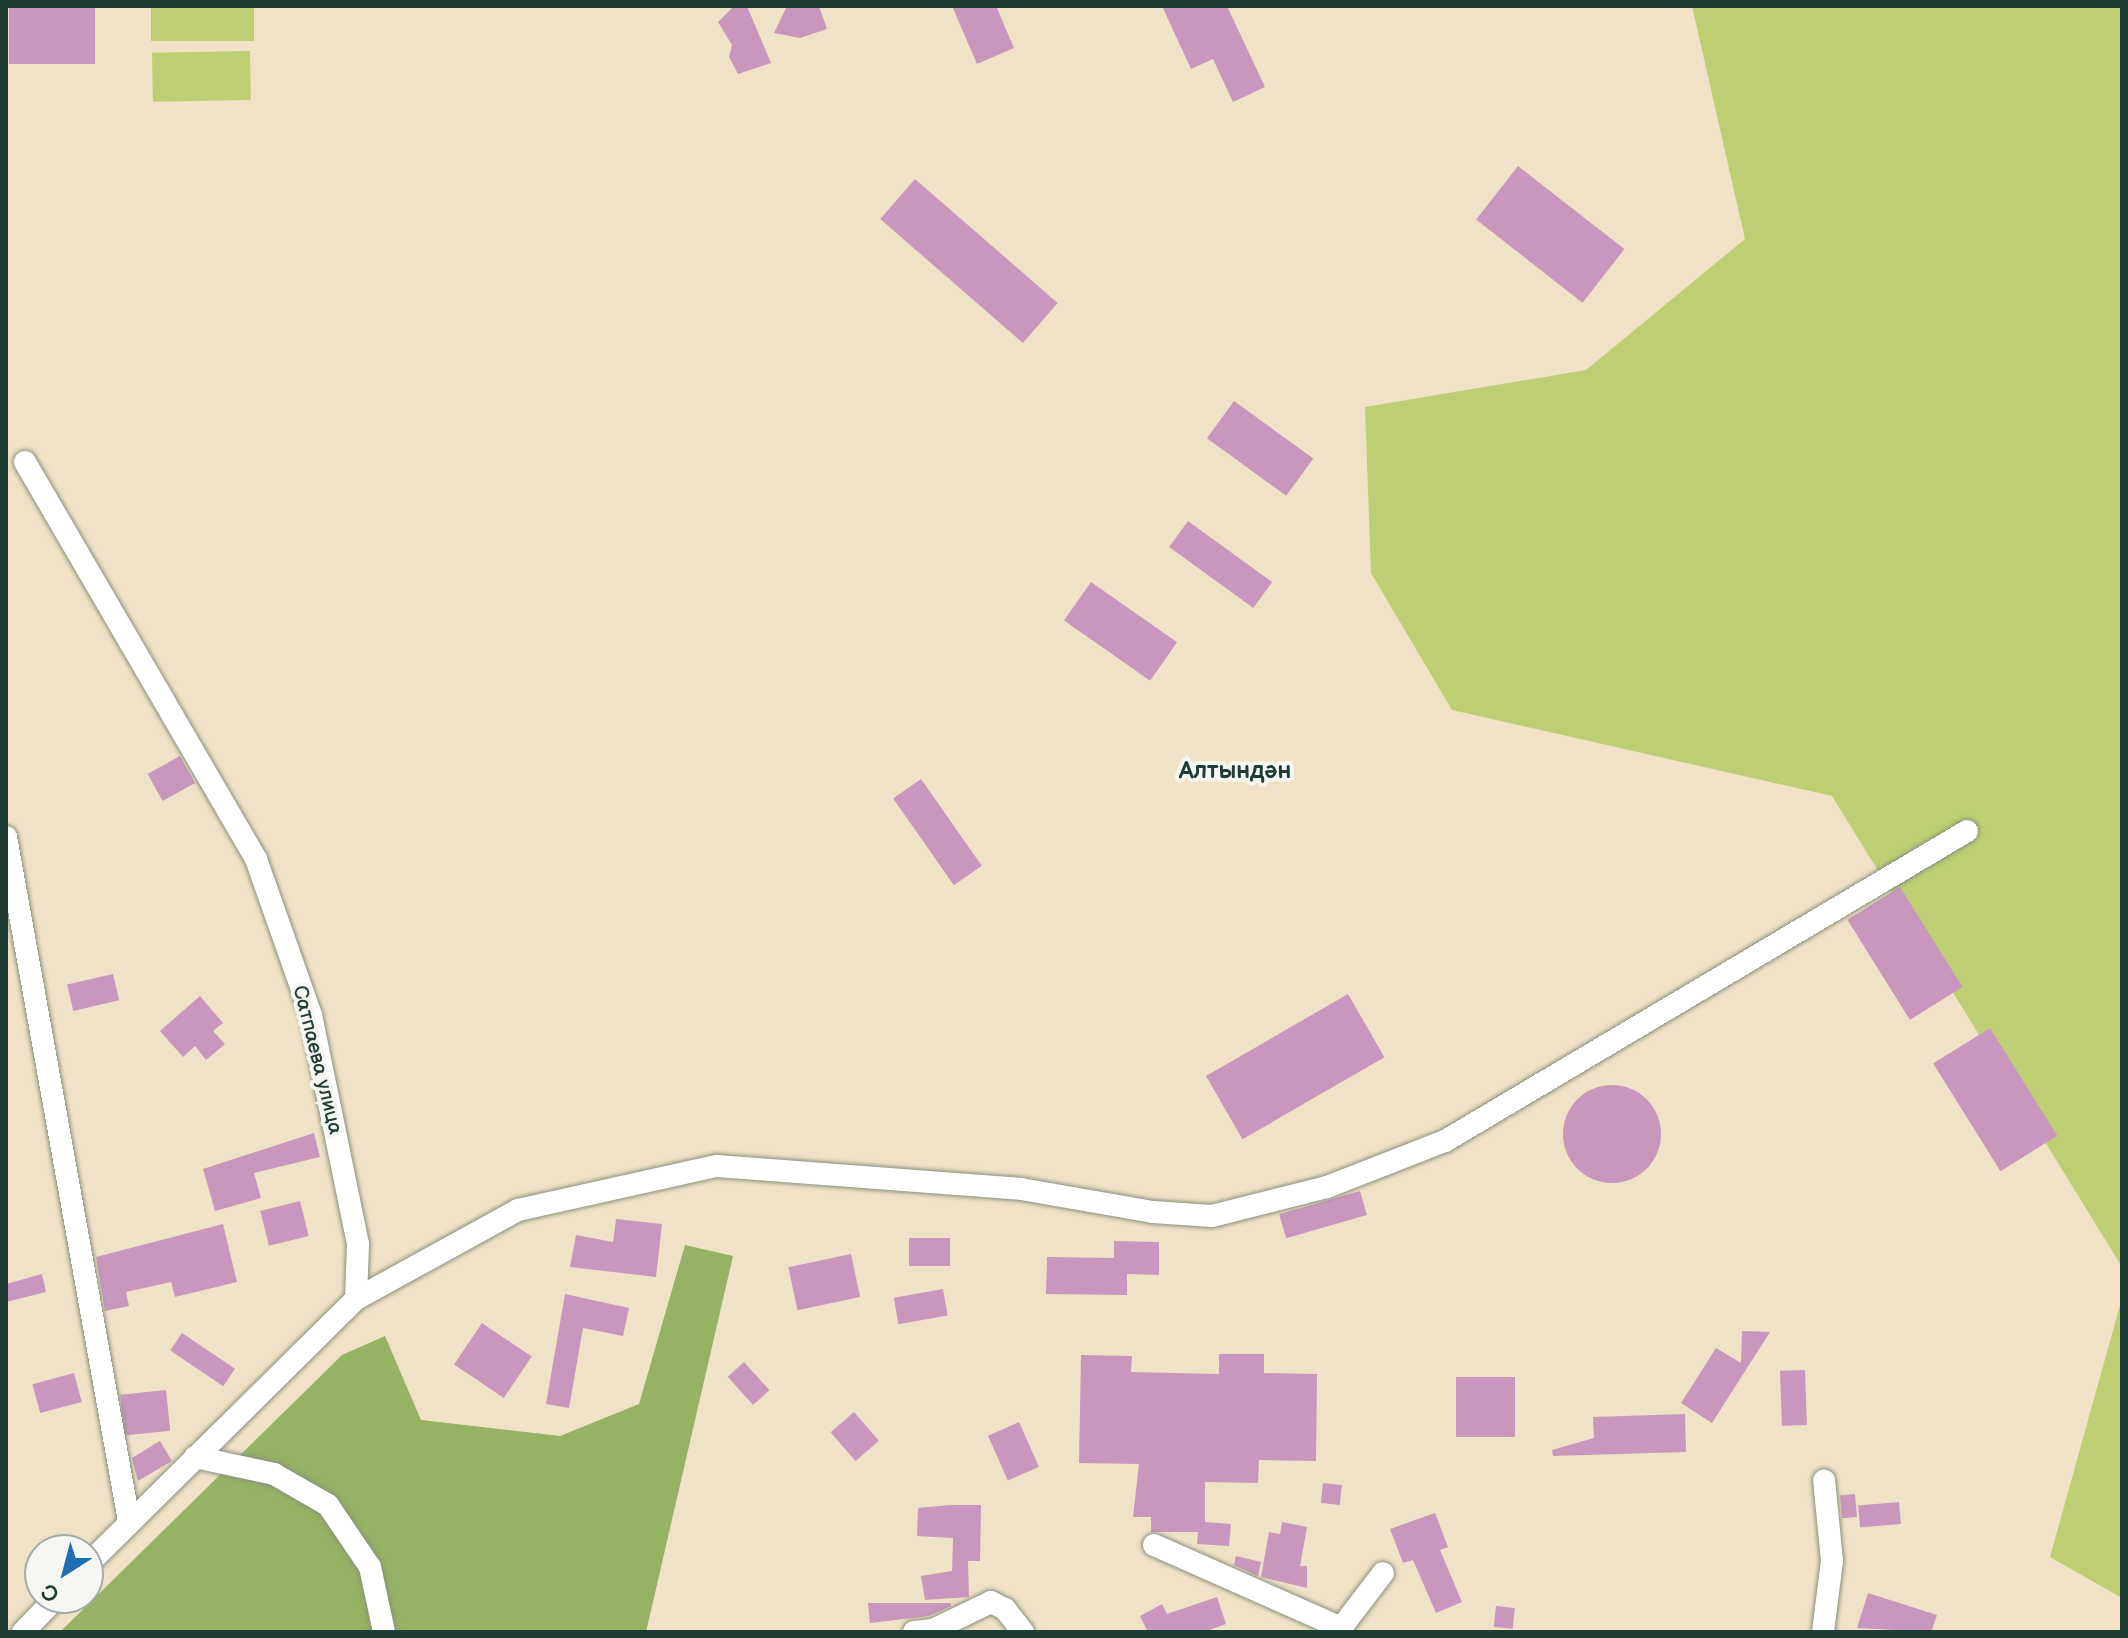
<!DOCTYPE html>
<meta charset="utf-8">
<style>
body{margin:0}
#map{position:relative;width:2128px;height:1638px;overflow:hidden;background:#f0e2c6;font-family:"Balsamiq Sans",sans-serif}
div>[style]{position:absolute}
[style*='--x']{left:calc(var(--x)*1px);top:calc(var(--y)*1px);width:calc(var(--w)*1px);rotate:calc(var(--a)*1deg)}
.green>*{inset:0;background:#bdcf72;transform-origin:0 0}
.forest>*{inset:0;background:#96b264}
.building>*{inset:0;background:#c997bd;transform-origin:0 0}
.round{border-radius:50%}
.roads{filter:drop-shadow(0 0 2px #88907d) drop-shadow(0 0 2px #88907d)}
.street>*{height:22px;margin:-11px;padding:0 11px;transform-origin:11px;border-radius:11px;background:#fff}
span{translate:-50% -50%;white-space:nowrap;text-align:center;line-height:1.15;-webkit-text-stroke:8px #f6f6f2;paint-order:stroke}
.street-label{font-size:20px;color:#1f3d34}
.quarter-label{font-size:24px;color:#1f3d34;font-weight:700}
.frame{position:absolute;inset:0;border:8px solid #1f3d34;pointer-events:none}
.north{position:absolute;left:24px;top:1534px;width:80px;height:80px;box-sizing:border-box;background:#f6f6f2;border:2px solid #a0aca6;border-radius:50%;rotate:216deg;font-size:22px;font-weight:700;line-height:32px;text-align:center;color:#1f3d34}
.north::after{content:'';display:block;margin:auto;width:28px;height:36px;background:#1f6fb2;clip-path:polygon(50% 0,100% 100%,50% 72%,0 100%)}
</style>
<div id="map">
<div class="green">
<i style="left:151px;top:6px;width:103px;height:35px"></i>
<i style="clip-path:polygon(1692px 6px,2122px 6px,2122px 1267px,1832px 796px,1452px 710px,1371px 573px,1365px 407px,1586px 370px,1745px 239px)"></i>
<i style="left:250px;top:51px;width:49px;height:98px;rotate:89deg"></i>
<i style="clip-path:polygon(2122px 1298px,2122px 1598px,2050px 1557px)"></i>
</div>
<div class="forest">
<i style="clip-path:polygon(685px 1245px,733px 1256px,646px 1632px,60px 1632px,342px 1355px,385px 1336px,421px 1420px,560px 1436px,639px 1404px)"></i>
</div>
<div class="building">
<i style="left:9px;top:6px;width:86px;height:58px"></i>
<i style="clip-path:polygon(747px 6px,771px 63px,738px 74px,729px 57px,732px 45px,718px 22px,732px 8px)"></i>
<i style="clip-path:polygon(787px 6px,819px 6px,827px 29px,800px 38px,774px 33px)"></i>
<i style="clip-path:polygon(952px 6px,996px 6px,1014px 48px,977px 64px)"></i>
<i style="clip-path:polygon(1162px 6px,1227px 6px,1265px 87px,1233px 102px,1213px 59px,1191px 69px)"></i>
<i style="left:1518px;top:166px;width:135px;height:68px;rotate:38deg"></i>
<i style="left:915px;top:179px;width:189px;height:53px;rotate:41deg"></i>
<i style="left:1234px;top:401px;width:98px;height:46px;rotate:36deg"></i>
<i style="left:1188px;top:521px;width:104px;height:32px;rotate:36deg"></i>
<i style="left:1091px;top:582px;width:105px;height:47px;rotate:35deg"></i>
<i style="left:180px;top:756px;width:31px;height:37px;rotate:61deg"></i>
<i style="left:921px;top:779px;width:106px;height:34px;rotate:55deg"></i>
<i style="left:1900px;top:887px;width:118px;height:62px;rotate:58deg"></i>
<i style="left:113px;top:974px;width:27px;height:47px;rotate:77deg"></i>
<i style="left:1348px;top:994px;width:73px;height:164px;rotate:60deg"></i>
<i style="clip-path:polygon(200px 996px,223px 1023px,213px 1031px,225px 1044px,206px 1060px,195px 1046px,183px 1057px,160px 1031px)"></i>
<i style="left:1990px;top:1028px;width:127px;height:67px;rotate:58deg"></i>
<i class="round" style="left:1563px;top:1085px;width:98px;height:98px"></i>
<i style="clip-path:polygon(314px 1133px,320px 1157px,254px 1173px,261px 1198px,215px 1211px,203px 1169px)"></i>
<i style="left:1360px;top:1191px;width:25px;height:84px;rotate:74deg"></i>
<i style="left:300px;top:1201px;width:36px;height:41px;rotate:76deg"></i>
<i style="clip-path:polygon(616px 1219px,662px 1224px,656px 1277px,570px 1267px,576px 1235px,613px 1242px)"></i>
<i style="clip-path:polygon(223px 1224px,237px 1282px,175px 1297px,171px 1282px,126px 1292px,129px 1306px,105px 1311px,96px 1257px)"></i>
<i style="left:909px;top:1238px;width:41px;height:28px"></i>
<i style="clip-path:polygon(1114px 1241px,1159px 1242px,1159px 1275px,1127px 1274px,1127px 1295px,1046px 1294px,1047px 1257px,1114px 1258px)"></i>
<i style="left:851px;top:1254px;width:44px;height:64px;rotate:78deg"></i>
<i style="clip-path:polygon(42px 1274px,46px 1292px,6px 1302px,6px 1284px)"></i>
<i style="left:943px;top:1289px;width:27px;height:50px;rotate:80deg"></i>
<i style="clip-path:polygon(565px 1294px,629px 1308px,623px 1336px,583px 1328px,569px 1408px,546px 1404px)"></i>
<i style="left:482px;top:1323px;width:60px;height:50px;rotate:34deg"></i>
<i style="clip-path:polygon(1742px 1331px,1770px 1332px,1712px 1423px,1681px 1403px,1716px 1348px,1741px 1363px)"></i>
<i style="left:182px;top:1333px;width:64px;height:21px;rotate:34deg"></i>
<i style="clip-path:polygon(1219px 1354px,1264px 1354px,1264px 1373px,1317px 1374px,1316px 1461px,1259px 1460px,1258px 1483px,1205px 1482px,1205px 1522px,1231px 1524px,1229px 1546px,1197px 1544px,1198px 1532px,1151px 1532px,1151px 1517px,1133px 1517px,1139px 1464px,1079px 1463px,1081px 1355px,1132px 1356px,1131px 1372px,1219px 1374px)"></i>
<i style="left:744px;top:1362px;width:38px;height:22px;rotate:48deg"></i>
<i style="left:1805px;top:1370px;width:55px;height:25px;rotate:88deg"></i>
<i style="left:74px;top:1373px;width:30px;height:43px;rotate:75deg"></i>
<i style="left:1456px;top:1377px;width:59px;height:60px"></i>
<i style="left:166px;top:1390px;width:41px;height:46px;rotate:84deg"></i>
<i style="left:854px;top:1412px;width:38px;height:31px;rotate:49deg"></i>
<i style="clip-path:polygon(1685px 1414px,1686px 1452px,1553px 1456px,1552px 1450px,1594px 1438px,1593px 1417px)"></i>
<i style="left:1019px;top:1422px;width:49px;height:34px;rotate:66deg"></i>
<i style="clip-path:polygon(160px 1441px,172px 1461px,138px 1481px,132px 1458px)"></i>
<i style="left:1323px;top:1483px;width:19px;height:20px;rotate:6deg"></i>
<i style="left:1855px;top:1494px;width:23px;height:15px;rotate:85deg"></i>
<i style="left:1899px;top:1502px;width:22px;height:41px;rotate:85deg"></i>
<i style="clip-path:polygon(950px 1505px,981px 1505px,980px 1561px,968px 1561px,969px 1597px,925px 1600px,921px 1576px,952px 1571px,953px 1538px,917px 1536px,918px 1508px)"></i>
<i style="clip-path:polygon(1435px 1513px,1448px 1547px,1440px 1550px,1462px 1602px,1436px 1613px,1413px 1560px,1403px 1563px,1390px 1529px)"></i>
<i style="clip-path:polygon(1282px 1522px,1307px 1527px,1300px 1566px,1307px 1566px,1307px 1588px,1261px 1577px,1269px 1532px,1280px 1534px)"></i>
<i style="clip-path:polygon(1236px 1556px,1261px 1562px,1258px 1576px,1234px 1565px)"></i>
<i style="clip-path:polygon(1868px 1593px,1937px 1615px,1931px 1632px,1857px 1628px)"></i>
<i style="clip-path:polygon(1217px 1597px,1226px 1624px,1204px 1632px,1148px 1632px,1140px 1616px,1162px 1604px,1167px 1614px)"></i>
<i style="clip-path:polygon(868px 1603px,951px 1603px,951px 1606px,929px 1616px,870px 1623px)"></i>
<i style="left:1496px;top:1606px;width:19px;height:21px;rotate:6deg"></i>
</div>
<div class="roads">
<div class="street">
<i style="--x:25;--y:462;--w:459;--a:59.8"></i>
<i style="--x:256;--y:859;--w:165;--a:70.6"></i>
<i style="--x:311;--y:1015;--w:234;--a:78.4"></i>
<i style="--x:358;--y:1244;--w:55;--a:92.1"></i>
<i style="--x:356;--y:1299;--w:377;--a:135.3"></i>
<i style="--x:6;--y:837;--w:695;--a:79.81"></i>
<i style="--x:356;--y:1299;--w:185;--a:-28.8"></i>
<i style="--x:518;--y:1210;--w:204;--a:-12.5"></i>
<i style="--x:717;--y:1166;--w:305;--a:4.3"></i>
<i style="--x:1021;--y:1189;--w:134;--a:9.9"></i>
<i style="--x:1153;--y:1212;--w:59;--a:3.9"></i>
<i style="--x:1212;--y:1216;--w:119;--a:-14.2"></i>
<i style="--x:1327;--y:1187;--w:127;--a:-21.3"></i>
<i style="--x:1445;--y:1141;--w:607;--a:-30.7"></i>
<i style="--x:195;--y:1457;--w:81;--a:12.1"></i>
<i style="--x:274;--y:1474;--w:62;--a:29.9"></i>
<i style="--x:328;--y:1505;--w:75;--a:55.9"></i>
<i style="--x:370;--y:1567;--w:66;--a:77.8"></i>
<i style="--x:1154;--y:1545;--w:205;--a:23.9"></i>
<i style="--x:23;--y:1632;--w:47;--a:-45.9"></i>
<i style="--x:914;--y:1632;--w:19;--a:-6"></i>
<i style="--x:933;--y:1630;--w:64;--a:-25.8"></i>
<i style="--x:991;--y:1602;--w:16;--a:27"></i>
<i style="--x:1005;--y:1609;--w:29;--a:52"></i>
<i style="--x:1343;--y:1632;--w:4;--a:-117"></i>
<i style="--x:1341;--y:1628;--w:69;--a:-52.6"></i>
<i style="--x:1823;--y:1632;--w:72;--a:-82.8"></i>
<i style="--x:1832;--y:1561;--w:81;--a:-95.6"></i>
</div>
</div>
<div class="street-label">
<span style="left:317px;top:1060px;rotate:76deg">Сатпаева улица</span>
</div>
<div class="quarter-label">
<span style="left:1235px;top:771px">Алтындән</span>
</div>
<div class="frame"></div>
<div class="north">С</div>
</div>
